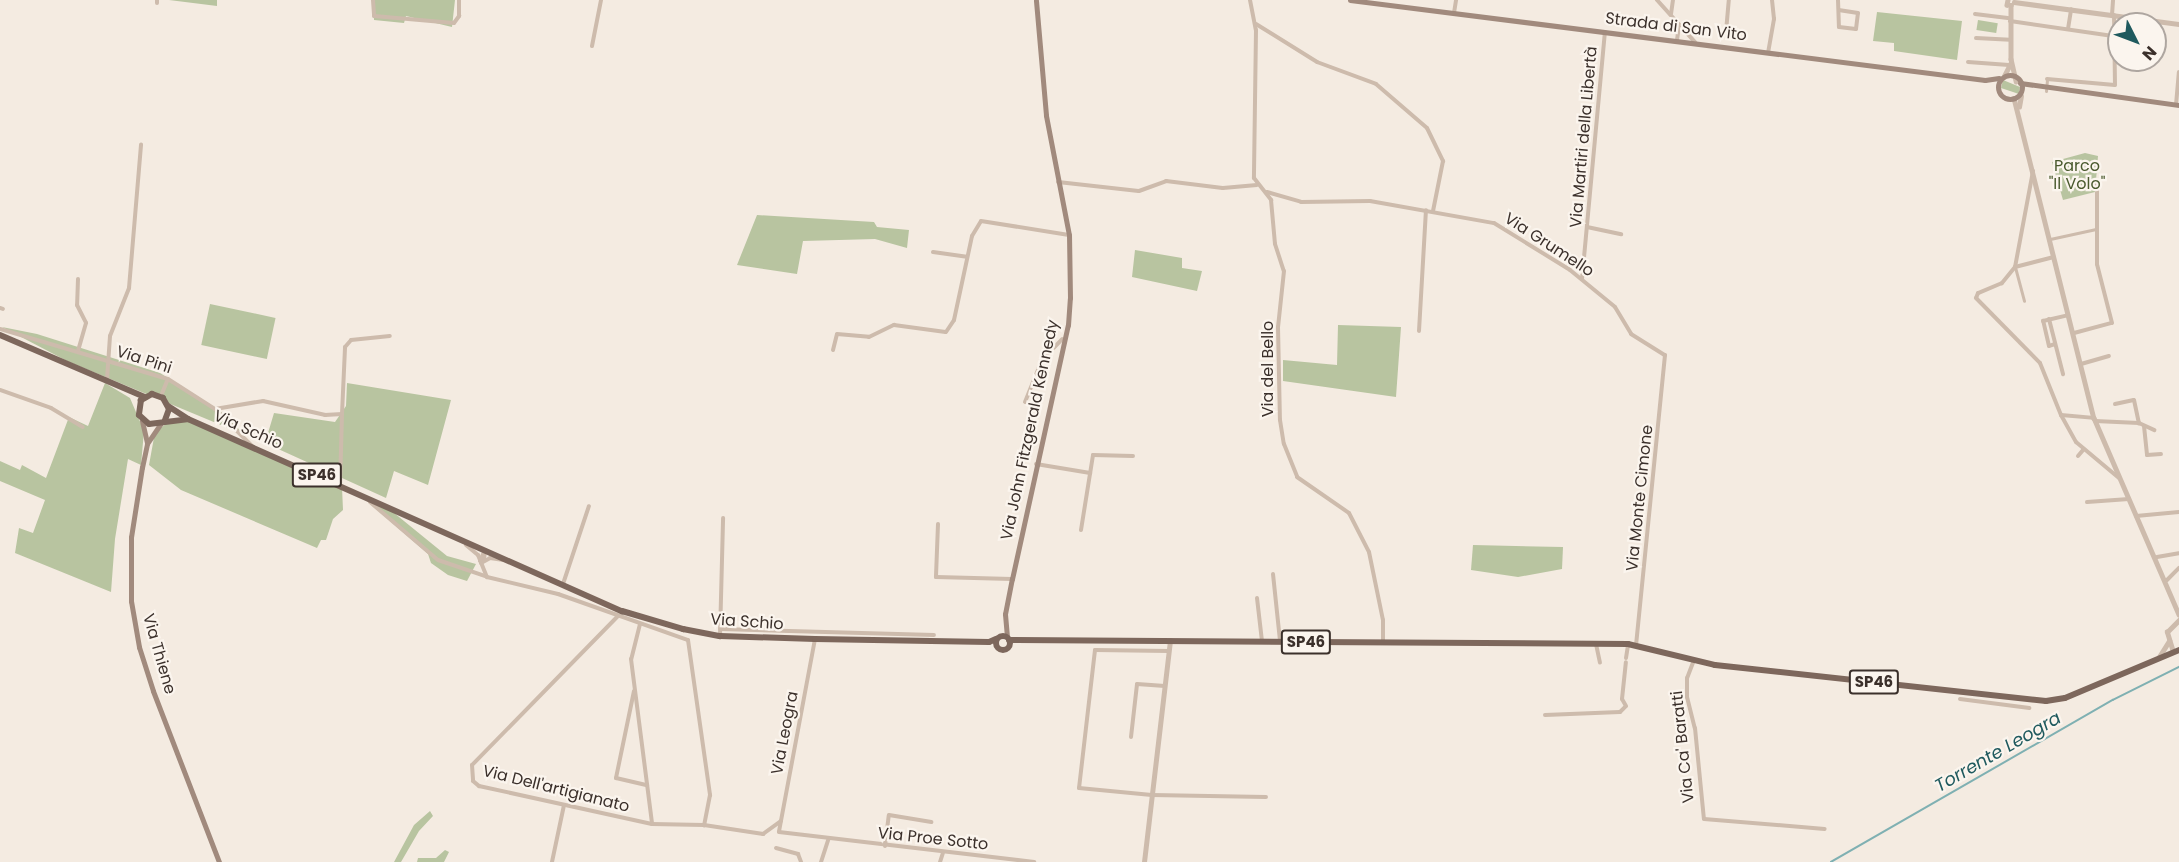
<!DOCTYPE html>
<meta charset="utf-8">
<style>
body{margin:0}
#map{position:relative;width:2179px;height:862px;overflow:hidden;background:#f4ebe1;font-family:Poppins,sans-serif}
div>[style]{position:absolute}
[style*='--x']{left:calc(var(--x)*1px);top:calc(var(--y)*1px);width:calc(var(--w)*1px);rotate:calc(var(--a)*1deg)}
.green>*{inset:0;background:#b8c4a0;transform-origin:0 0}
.stream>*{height:1.5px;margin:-0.75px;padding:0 0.75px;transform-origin:0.75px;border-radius:0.75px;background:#7fb0b2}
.pedestrian>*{height:3px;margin:-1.5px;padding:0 1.5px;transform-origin:1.5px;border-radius:1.5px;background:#cdbbac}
.minor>*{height:4px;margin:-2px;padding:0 2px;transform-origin:2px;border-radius:2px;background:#cdbbac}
.tertiary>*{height:4.5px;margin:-2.25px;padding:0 2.25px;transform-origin:2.25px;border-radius:2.25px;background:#cdbbac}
.secondary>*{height:5px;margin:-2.5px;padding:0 2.5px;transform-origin:2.5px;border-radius:2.5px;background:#a18a7d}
.secondary>.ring{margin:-2.5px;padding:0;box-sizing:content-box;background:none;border:5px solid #a18a7d;border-radius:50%}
.primary>*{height:6px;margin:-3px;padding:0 3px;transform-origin:3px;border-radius:3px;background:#7d675c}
.primary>.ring{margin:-3px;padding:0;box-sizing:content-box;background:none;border:6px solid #7d675c;border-radius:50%}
span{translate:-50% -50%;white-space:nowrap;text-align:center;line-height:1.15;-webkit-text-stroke:4.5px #fbf5ee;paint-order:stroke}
.shield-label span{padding:2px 4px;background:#fbf5ee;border:2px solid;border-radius:4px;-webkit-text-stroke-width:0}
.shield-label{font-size:15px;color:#3b302b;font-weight:700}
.street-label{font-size:16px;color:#3b302b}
.park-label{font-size:16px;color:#4a5a2e}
.water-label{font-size:18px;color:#1f5a5e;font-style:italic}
.north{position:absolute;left:2107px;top:12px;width:60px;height:60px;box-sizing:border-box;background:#fbf5ee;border:2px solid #aea6a0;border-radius:50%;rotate:132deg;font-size:16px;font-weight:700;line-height:24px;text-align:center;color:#3b302b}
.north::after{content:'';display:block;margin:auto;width:21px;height:27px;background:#1f5a5e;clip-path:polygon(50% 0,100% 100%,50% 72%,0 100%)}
</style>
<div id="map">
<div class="green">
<i style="clip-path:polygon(169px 0,217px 0,217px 6px)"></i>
<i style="clip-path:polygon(373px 0,455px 0,452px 27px,406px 16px,404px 23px,374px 20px)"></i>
<i style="clip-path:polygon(1877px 12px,1962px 21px,1957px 60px,1894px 51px,1894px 43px,1873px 41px)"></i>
<i style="left:1978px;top:20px;width:20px;height:10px;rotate:9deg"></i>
<i style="clip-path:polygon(2003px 80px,2020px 87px,2019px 94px,2001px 88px)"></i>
<i style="clip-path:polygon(2085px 153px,2098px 156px,2095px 192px,2063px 200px,2052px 162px)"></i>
<i style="clip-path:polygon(757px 215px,874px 222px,877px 227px,909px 230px,907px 248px,875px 239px,803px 241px,797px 274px,737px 265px)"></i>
<i style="clip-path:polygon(1135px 250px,1182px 258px,1182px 268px,1202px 271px,1197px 291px,1132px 277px)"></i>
<i style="left:210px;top:304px;width:67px;height:42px;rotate:12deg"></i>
<i style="clip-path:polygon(1338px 325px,1401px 327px,1396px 397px,1283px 381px,1283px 360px,1337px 365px)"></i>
<i style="clip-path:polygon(2px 327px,37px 334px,160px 373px,219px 410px,245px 435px,67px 361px)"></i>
<i style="clip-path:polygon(105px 383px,130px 398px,144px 431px,141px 465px,128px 459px,115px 539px,111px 592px,15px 553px,19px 528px,33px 533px,45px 500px,0 481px,0 461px,20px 470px,22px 465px,46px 478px,69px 417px,88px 426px)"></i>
<i style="clip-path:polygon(347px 383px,451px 400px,428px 485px,394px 471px,386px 498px,265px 443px,274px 413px,335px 422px,346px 406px)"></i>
<i style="clip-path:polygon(187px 420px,342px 487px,343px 510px,333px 519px,326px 540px,321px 540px,317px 548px,181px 490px,149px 465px,155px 432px,169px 422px)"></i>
<i style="clip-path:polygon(360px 495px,388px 508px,447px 556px,476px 564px,467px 581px,448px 575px,431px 563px,428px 554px)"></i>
<i style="clip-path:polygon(1473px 545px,1563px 547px,1562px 569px,1518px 577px,1471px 570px)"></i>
<i style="clip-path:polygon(430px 811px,433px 816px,419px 831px,401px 862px,394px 862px,414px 825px)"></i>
<i style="clip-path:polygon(445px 850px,449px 852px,444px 862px,417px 862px,418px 858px,436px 858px)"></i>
</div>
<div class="stream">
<i style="--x:1831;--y:862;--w:325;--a:-29.9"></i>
<i style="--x:2113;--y:700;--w:74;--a:-26.6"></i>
</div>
<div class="pedestrian">
<i style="--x:2046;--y:91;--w:12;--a:-85"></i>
<i style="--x:2050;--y:239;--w:47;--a:-12.3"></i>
<i style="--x:2015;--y:267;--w:35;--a:75"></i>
</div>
<div class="minor">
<i style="--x:373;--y:0;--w:16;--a:86"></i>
<i style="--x:374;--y:16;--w:80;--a:5"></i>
<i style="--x:454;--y:23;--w:9;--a:-54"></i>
<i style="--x:459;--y:16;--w:16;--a:-90"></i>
<i style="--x:1250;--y:0;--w:31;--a:79"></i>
<i style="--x:1256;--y:30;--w:148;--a:90.8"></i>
<i style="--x:1254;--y:178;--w:28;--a:52"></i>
<i style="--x:1271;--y:200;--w:44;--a:84.8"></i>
<i style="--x:1275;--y:244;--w:28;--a:72"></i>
<i style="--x:1284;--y:271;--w:56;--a:96.1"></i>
<i style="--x:1278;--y:327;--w:93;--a:88.8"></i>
<i style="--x:1280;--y:420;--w:24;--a:81"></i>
<i style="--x:1284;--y:444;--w:35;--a:68"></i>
<i style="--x:1297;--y:477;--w:63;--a:34.7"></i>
<i style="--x:1349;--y:513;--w:44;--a:62.9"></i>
<i style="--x:1369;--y:552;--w:69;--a:78.4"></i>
<i style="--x:1383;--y:620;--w:22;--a:90"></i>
<i style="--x:1657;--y:0;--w:57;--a:47.9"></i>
<i style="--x:1838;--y:0;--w:27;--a:88"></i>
<i style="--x:1839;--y:27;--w:17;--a:7"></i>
<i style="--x:1856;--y:29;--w:16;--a:-83"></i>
<i style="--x:1858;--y:13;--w:18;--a:-171"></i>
<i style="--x:157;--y:3;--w:3;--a:-90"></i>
<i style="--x:1454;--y:13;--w:13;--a:-81"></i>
<i style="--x:1671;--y:14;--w:14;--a:-82"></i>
<i style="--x:1975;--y:14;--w:35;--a:7"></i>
<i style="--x:2112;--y:15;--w:15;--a:-86"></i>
<i style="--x:2010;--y:21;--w:104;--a:8.3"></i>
<i style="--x:1256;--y:24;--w:72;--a:31.9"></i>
<i style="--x:1317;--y:62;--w:63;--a:20.4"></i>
<i style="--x:1376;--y:84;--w:67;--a:40.8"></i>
<i style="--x:1427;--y:128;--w:37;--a:64"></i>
<i style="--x:1443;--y:161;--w:51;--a:101.3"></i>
<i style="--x:2068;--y:29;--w:20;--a:-81"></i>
<i style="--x:1726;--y:32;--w:32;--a:-85"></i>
<i style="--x:1976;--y:38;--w:34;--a:3"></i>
<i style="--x:1677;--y:40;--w:15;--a:-82"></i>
<i style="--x:592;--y:46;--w:47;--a:-78.9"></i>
<i style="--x:1768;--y:53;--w:35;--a:-80"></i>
<i style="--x:1774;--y:19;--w:19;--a:-96"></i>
<i style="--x:1968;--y:62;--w:41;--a:4.2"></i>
<i style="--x:2047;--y:79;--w:68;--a:5"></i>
<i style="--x:2115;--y:85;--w:70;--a:-90.8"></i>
<i style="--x:2176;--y:105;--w:33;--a:-85"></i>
<i style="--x:2033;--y:171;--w:98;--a:100.6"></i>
<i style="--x:2015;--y:267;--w:21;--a:129"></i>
<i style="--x:2002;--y:283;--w:26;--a:157"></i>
<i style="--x:1978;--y:293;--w:5;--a:112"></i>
<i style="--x:1976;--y:298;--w:91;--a:45.4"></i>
<i style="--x:2040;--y:363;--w:56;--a:68"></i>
<i style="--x:2061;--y:415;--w:31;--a:61"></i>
<i style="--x:2076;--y:442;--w:56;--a:39.9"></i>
<i style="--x:1058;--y:182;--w:81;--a:6.3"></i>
<i style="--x:1139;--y:191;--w:29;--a:-20"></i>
<i style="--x:1166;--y:181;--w:57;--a:7"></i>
<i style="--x:1223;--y:188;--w:34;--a:-5"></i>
<i style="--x:1267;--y:192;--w:35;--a:16"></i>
<i style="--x:1301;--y:202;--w:69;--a:-0.8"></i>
<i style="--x:1370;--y:201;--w:126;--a:10.1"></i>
<i style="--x:1494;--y:223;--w:89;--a:31.7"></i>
<i style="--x:1570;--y:270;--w:58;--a:39.4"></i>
<i style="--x:1615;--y:307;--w:31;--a:59"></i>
<i style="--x:1631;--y:334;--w:40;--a:32"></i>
<i style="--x:1665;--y:355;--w:290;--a:95.7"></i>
<i style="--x:1587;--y:227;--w:35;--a:12"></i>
<i style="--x:933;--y:252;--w:34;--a:8"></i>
<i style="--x:2015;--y:267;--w:40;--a:-14.4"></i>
<i style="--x:78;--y:279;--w:26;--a:92"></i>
<i style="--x:77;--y:305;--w:20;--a:63"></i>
<i style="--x:86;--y:323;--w:29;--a:106"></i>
<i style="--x:1582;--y:279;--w:248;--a:-84.7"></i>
<i style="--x:0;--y:308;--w:3;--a:18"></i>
<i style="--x:2049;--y:319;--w:57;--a:75.7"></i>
<i style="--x:0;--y:329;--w:175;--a:16.6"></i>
<i style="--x:168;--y:379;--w:56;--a:32.6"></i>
<i style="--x:215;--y:409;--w:52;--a:45"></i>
<i style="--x:1419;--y:331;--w:121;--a:-86.7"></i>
<i style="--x:2074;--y:333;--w:39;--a:-15"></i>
<i style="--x:2112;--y:323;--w:61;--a:-104.3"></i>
<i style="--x:2097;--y:264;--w:81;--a:-90"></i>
<i style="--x:2055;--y:344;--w:6;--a:162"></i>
<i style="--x:2049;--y:346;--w:26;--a:-103"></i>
<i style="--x:2043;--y:321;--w:26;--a:-13"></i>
<i style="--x:833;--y:350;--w:16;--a:-76"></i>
<i style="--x:837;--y:334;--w:32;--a:5"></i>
<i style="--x:869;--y:337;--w:28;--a:-26"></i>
<i style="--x:894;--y:325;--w:52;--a:7.7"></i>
<i style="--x:946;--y:332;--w:14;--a:-56"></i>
<i style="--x:954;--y:320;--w:86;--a:-77.9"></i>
<i style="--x:972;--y:236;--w:17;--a:-59"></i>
<i style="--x:981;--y:221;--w:89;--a:9"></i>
<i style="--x:2081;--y:364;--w:29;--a:-16"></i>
<i style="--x:107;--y:379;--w:43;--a:-86"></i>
<i style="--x:110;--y:336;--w:52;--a:-68.4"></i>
<i style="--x:129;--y:288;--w:144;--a:-85.2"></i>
<i style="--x:0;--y:390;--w:54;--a:19.4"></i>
<i style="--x:51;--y:408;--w:37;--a:31"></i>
<i style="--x:161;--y:396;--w:18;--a:-68"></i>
<i style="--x:1025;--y:402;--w:45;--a:-68"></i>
<i style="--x:1042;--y:360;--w:29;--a:-46"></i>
<i style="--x:2115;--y:404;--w:19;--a:-12"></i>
<i style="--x:2134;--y:400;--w:24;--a:78"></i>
<i style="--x:215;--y:409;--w:49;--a:-9.5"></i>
<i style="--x:263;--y:401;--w:64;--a:12.7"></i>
<i style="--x:325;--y:415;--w:17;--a:-3"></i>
<i style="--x:342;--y:414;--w:71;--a:91.6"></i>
<i style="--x:342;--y:414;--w:67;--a:-87.4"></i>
<i style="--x:345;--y:347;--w:9;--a:-49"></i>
<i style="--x:351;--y:340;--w:39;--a:-6"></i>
<i style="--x:2061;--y:415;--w:33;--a:5"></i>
<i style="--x:2095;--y:421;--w:44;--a:2.6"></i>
<i style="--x:2139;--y:423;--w:17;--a:25"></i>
<i style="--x:2144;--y:426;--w:29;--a:84"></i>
<i style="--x:2147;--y:455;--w:14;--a:-4"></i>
<i style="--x:2078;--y:456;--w:8;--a:-50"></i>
<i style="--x:1036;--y:464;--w:55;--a:9.5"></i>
<i style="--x:370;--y:502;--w:89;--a:40.5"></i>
<i style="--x:438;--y:560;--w:50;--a:18.8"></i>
<i style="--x:2087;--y:502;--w:42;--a:-4.1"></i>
<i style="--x:2136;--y:516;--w:43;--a:-5.3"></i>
<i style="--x:938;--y:524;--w:53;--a:92.2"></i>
<i style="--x:936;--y:577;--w:76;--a:1.5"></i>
<i style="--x:1081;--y:530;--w:76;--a:-80.9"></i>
<i style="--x:1093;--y:455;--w:40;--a:1.4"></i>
<i style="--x:466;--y:545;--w:16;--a:40"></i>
<i style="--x:478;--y:555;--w:24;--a:68"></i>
<i style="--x:487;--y:577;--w:73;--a:13.5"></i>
<i style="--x:558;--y:594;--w:138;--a:19.5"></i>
<i style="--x:688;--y:640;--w:157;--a:81.9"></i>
<i style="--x:710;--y:795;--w:31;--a:101"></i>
<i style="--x:2157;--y:557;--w:22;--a:-10"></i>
<i style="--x:480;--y:561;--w:12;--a:-66"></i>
<i style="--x:485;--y:550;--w:10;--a:96"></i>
<i style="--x:481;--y:563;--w:10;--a:-29"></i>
<i style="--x:490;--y:558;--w:12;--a:9"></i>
<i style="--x:1273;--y:574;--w:67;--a:84"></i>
<i style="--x:2167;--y:580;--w:17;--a:-45"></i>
<i style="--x:563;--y:584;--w:82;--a:-71.6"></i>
<i style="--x:1257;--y:598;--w:43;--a:83.4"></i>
<i style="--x:617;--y:617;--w:207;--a:134.4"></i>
<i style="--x:472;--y:765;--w:16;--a:86"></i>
<i style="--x:473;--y:781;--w:8;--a:40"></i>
<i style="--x:479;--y:786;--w:177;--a:12.4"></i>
<i style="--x:652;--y:824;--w:52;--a:1.1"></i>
<i style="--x:704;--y:825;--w:60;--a:8.7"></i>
<i style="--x:763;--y:834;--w:22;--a:-36"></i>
<i style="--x:640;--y:624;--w:36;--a:104"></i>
<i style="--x:631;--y:659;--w:166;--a:82.7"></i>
<i style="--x:720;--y:629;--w:214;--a:1.6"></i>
<i style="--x:720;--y:636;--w:118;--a:-88.5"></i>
<i style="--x:815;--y:639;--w:196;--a:100.6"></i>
<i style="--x:779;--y:832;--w:257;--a:6.7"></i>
<i style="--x:1596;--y:644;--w:19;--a:78"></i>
<i style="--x:1169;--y:651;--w:74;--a:-179.2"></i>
<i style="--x:1095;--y:650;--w:139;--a:96.6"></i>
<i style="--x:1079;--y:788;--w:73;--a:5.5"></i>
<i style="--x:1152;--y:795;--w:114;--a:1"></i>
<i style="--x:1626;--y:658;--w:13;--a:-81"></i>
<i style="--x:1694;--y:660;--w:19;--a:111"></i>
<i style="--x:1687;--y:678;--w:19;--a:90"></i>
<i style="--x:1687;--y:697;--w:32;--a:76"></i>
<i style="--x:1695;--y:728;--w:91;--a:84.4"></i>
<i style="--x:1704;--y:819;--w:121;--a:4.7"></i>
<i style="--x:634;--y:691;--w:89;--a:101.7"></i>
<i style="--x:616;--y:778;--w:32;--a:13"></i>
<i style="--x:1960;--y:699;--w:70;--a:7.4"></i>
<i style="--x:1545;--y:715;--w:75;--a:-2.3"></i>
<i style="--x:1620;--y:712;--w:8;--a:-45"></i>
<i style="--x:1626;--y:706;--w:8;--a:-120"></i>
<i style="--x:1622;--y:699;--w:37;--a:-84"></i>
<i style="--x:1131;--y:737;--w:53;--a:-83.5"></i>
<i style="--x:1137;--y:684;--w:28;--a:4"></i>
<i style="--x:885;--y:846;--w:31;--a:-83"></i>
<i style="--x:889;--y:815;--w:43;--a:9.5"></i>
<i style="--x:776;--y:848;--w:23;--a:15"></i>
<i style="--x:798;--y:854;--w:9;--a:69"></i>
<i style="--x:552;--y:862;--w:58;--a:-78.1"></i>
<i style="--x:821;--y:862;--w:23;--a:-72"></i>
<i style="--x:940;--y:862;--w:9;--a:-72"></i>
</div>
<div class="tertiary">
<i style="--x:2008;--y:0;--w:5;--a:101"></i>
<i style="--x:2007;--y:5;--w:5;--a:0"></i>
<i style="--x:2014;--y:2;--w:166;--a:7.6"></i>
<i style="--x:2011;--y:6;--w:53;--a:90"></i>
<i style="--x:2011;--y:59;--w:23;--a:77"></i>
<i style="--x:2004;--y:76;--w:13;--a:-63"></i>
<i style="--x:2014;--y:98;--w:330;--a:76"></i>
<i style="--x:2094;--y:418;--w:214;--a:66.6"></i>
<i style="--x:2019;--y:107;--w:11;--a:-80"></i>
<i style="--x:2173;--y:652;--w:21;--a:-107"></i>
<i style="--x:2167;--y:632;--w:17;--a:-45"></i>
<i style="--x:2159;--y:657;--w:19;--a:-58"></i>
<i style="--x:1144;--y:862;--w:223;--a:-83.3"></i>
</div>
<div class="secondary">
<i style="--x:1350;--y:0;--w:640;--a:7.18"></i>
<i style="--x:1985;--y:80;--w:14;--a:-8"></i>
<i class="ring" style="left:1998px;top:75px;width:19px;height:19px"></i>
<i style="--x:2020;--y:83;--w:161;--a:7.9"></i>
<i style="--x:142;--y:421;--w:22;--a:77"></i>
<i style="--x:161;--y:423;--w:25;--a:124"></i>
<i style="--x:147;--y:444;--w:24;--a:102"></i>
<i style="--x:142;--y:467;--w:71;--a:98.9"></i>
<i style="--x:131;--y:537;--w:64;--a:90"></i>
<i style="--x:131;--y:601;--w:47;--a:80.1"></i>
<i style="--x:139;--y:647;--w:46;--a:72.3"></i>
<i style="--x:153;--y:691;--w:183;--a:68.9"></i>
<i style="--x:1007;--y:637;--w:23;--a:-95"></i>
<i style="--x:1005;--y:614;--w:36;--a:-79"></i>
<i style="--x:1012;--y:579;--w:260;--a:-77.6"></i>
<i style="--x:1068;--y:325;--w:27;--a:-86"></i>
<i style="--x:1070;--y:298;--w:63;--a:-90.9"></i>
<i style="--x:1069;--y:235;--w:122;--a:-100.9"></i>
<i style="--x:1046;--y:115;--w:115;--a:-95"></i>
</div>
<div class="primary">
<i style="--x:0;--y:335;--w:158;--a:23.2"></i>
<i style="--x:168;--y:406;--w:24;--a:33"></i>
<i style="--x:188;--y:419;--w:475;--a:23.9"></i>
<i style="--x:622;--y:611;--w:64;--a:16.4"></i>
<i style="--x:683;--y:629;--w:38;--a:11"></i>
<i style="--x:720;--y:636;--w:95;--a:1.8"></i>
<i style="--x:815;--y:639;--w:174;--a:1"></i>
<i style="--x:989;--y:642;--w:8;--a:-23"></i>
<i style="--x:165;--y:420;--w:12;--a:-70"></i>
<i style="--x:169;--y:409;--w:13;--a:-119"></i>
<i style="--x:163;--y:398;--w:12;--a:-160"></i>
<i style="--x:152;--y:394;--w:13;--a:151"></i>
<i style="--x:141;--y:400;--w:15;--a:98"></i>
<i style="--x:139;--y:415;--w:13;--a:42"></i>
<i style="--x:149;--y:424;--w:38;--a:-7"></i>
<i class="ring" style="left:996px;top:636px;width:8px;height:8px"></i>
<i style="--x:1009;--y:640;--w:619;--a:0.37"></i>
<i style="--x:1628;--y:644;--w:89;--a:13.6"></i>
<i style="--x:1715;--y:665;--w:333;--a:6.2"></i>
<i style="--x:2046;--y:701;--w:19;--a:-9"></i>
<i style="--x:2065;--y:698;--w:124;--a:-22.8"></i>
</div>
<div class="shield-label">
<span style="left:317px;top:475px">SP46</span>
<span style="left:1306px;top:642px">SP46</span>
<span style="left:1874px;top:682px">SP46</span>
</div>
<div class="street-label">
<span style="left:1676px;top:27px;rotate:7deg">Strada di San Vito</span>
<span style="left:1584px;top:137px;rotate:-85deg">Via Martiri della Libertà</span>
<span style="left:1549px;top:245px;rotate:33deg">Via Grumello</span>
<span style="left:144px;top:360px;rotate:18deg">Via Pini</span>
<span style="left:1268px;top:369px;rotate:-90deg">Via del Bello</span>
<span style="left:248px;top:430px;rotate:24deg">Via Schio</span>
<span style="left:1030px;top:430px;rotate:-78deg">Via John Fitzgerald Kennedy</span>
<span style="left:1640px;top:498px;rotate:-84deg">Via Monte Cimone</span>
<span style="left:747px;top:622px;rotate:4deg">Via Schio</span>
<span style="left:159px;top:654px;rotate:74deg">Via Thiene</span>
<span style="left:785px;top:733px;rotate:-79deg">Via Leogra</span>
<span style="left:1683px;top:747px;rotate:-96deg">Via Ca' Baratti</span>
<span style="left:556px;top:789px;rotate:14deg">Via Dell'artigianato</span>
<span style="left:933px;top:839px;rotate:6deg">Via Proe Sotto</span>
</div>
<div class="park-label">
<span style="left:2077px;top:175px">Parco<br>"Il Volo"</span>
</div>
<div class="water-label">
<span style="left:1998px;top:752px;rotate:-30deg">Torrente Leogra</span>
</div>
<div class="north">N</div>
</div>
